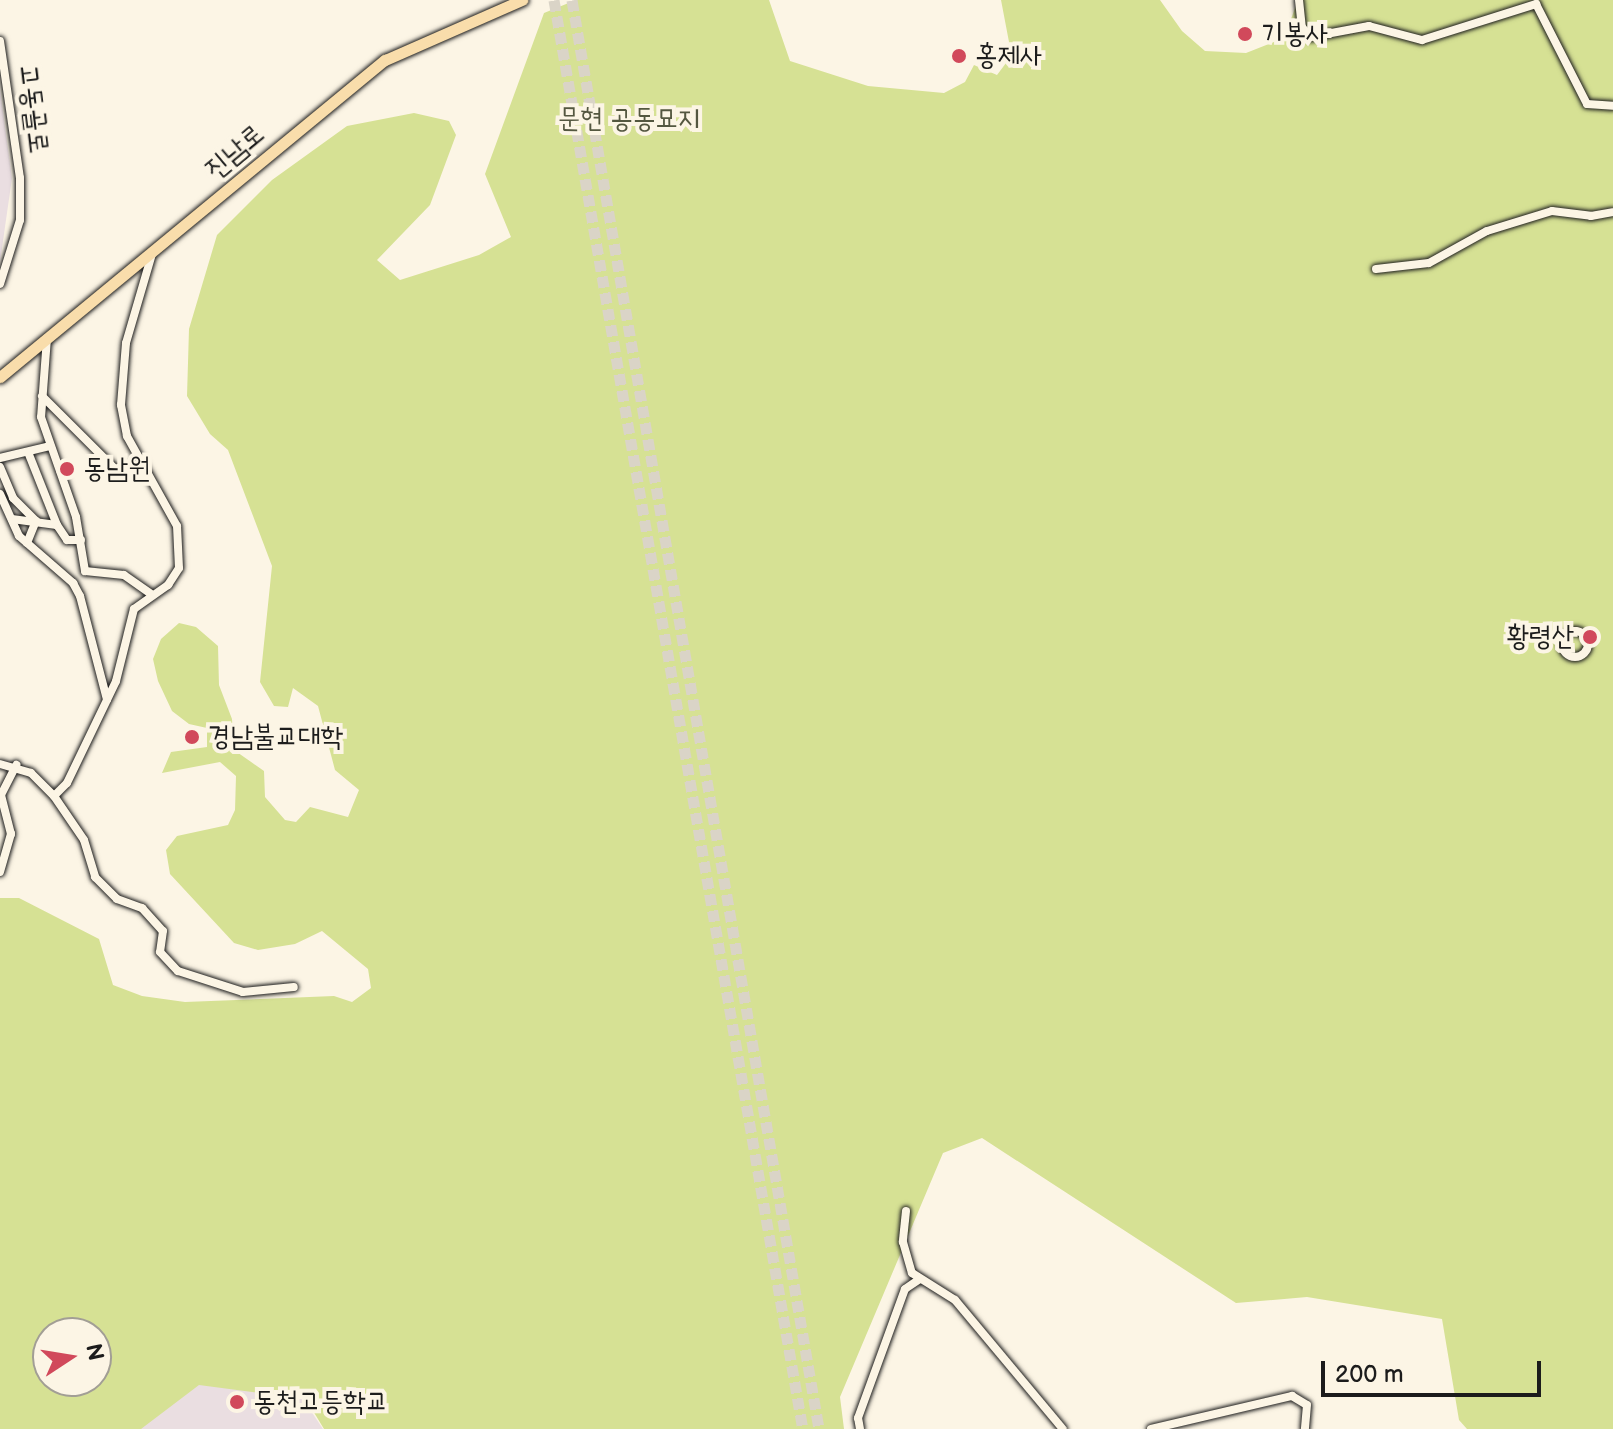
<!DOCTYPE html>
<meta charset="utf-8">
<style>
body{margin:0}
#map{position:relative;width:1613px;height:1429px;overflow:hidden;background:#fcf5e5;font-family:"Balsamiq Sans","Poor Story",sans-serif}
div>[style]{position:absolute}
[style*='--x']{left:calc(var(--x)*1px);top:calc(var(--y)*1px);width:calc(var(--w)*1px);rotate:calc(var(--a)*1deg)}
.built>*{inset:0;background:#eadee1}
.green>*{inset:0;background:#d6e194}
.major-tunnel>*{height:11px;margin-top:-5.5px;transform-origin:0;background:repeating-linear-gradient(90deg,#dad4c7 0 11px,transparent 0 16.5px)}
.roads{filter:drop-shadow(0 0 2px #1c1c1c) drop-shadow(0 0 2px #1c1c1c)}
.minor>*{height:8px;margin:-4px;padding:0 4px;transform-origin:4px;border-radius:4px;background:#fcf5e5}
.minor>.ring{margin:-4px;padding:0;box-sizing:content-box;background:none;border:8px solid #fcf5e5;border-radius:50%}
.major>*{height:11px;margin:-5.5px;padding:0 5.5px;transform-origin:5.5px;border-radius:5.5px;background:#f9ddab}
.dots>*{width:22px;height:22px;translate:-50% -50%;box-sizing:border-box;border:4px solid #fcf5e5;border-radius:50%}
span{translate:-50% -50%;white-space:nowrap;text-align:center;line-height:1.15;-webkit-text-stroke:8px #fcf5e5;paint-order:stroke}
.poi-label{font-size:28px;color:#1c1c1c}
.left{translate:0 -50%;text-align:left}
.right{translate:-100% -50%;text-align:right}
.street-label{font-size:28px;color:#1c1c1c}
.park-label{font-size:28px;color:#545740}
.north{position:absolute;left:32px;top:1317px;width:80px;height:80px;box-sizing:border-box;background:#fcf5e5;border:2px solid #a29e95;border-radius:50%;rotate:78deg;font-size:22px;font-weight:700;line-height:32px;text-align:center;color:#1c1c1c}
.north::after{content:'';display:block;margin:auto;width:28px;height:36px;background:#d1495b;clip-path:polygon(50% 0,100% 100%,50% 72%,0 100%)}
.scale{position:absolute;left:1321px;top:1361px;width:220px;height:36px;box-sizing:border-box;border:4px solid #1c1c1c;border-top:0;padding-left:10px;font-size:24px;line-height:28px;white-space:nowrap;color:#1c1c1c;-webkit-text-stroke:6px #fcf5e5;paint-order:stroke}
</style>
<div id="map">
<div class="built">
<i style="clip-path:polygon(0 90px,12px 178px,0 262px)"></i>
<i style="clip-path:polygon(195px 1379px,299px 1393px,323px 1429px,134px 1429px)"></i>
</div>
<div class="green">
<i style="clip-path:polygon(evenodd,576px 0,769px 0,790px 61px,868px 86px,944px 93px,965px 82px,974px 65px,997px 75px,1006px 63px,1009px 42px,1001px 0,1160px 0,1182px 31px,1205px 51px,1246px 53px,1284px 38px,1298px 0,1613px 0,1613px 1429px,1467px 1429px,1459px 1420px,1442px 1319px,1307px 1297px,1236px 1303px,982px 1138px,943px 1153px,840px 1397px,844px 1429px,324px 1429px,301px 1391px,281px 1389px,274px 1395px,199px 1385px,141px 1429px,0 1429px,0 898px,19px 898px,99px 939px,113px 985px,142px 996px,185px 1002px,334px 996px,352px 1002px,371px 988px,368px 969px,322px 931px,295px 944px,258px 950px,234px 943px,170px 874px,166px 850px,177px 836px,228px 825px,235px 810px,236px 776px,220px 762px,162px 773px,171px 752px,207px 747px,207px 728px,189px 724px,172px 711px,158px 681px,153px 659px,161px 639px,179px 623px,196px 627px,218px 646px,219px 685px,232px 719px,234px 750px,264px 771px,265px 797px,285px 820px,296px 822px,310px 807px,348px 817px,359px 790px,335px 770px,318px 706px,293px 688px,288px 707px,274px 706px,260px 682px,272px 566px,228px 450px,210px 434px,187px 396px,189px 329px,217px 235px,272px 180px,347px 126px,414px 113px,449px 121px,456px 135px,430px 205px,377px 260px,400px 280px,479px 255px,511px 237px,485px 174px,544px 13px,576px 0,48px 1333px,96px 1333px,96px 1381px,48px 1381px,48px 1333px)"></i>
</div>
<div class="major-tunnel">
<i style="--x:554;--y:0;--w:1451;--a:80.12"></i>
<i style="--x:572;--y:0;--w:1450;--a:80.19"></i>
</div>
<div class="roads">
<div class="minor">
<i style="--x:1299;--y:0;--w:27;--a:84"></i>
<i style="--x:1302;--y:27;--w:13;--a:51"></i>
<i style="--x:1310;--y:37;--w:60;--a:-10.6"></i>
<i style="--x:1369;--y:26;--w:55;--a:14.8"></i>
<i style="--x:1422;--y:40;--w:120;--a:-17.5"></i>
<i style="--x:1536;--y:4;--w:112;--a:63"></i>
<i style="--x:1587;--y:104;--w:26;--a:4"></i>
<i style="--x:0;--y:41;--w:138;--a:81.7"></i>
<i style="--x:20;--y:178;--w:42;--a:90"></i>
<i style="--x:20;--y:220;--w:67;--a:107.4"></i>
<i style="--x:1376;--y:269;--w:53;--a:-6.5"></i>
<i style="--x:1429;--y:263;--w:66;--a:-28.9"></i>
<i style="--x:1487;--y:231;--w:68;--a:-17.1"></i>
<i style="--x:1552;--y:211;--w:39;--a:7"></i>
<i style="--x:1591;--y:216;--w:22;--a:-10"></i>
<i style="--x:47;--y:338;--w:79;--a:94.3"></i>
<i style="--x:41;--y:417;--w:106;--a:70.7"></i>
<i style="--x:76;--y:517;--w:55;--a:80.5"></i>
<i style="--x:42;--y:396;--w:106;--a:45"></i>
<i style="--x:117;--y:471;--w:25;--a:-18"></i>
<i style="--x:28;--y:452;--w:79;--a:68.3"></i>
<i style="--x:57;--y:525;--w:18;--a:56"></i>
<i style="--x:67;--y:540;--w:14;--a:0"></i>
<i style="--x:0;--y:458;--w:51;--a:-13.5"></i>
<i style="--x:0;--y:467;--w:34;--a:67"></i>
<i style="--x:13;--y:498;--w:33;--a:45"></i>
<i style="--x:0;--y:494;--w:46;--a:65.7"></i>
<i style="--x:19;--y:536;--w:72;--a:41"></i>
<i style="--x:73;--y:583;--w:15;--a:62"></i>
<i style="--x:80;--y:596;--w:107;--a:75.4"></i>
<i style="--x:12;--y:519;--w:45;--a:7.6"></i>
<i style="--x:27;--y:543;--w:24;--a:-68"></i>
<i style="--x:85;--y:571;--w:39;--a:6"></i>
<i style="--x:124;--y:575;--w:32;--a:35"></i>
<i class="ring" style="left:1562px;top:631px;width:18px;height:18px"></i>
<i style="--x:0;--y:764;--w:32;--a:16"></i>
<i style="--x:31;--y:773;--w:33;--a:45"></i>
<i style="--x:54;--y:796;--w:53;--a:55.7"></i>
<i style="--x:84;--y:840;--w:39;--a:73"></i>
<i style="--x:95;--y:877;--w:31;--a:45"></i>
<i style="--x:117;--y:899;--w:27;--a:20"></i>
<i style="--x:142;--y:908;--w:31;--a:48"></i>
<i style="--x:163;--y:931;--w:21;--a:98"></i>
<i style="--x:160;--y:952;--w:26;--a:47"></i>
<i style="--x:178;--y:971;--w:68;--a:17.9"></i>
<i style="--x:243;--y:992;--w:51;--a:-5.6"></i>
<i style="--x:1;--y:795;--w:34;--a:-63"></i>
<i style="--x:54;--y:796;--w:18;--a:-45"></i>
<i style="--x:67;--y:783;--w:113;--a:-64.3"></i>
<i style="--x:116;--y:681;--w:74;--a:-76"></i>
<i style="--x:134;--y:609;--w:42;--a:-35.2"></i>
<i style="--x:168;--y:585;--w:20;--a:-57"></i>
<i style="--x:179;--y:568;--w:42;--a:-92.7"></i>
<i style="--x:177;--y:526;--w:103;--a:-119.1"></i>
<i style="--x:127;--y:436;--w:32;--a:-101"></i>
<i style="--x:121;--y:405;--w:62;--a:-85.4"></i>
<i style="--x:126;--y:343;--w:93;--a:-73.7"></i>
<i style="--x:0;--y:872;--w:40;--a:-74"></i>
<i style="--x:11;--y:834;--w:40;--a:-104.4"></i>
<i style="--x:906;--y:1211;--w:31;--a:96"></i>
<i style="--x:903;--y:1242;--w:32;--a:74"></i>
<i style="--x:912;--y:1273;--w:51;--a:32.1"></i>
<i style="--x:955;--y:1300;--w:168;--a:50.1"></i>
<i style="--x:860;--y:1429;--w:11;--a:-100"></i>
<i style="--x:858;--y:1418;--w:137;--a:-70"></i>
<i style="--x:905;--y:1289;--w:18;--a:-34"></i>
<i style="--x:1151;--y:1429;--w:145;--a:-13.2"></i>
<i style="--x:1292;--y:1396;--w:17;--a:31"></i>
<i style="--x:1307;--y:1405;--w:24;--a:95"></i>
</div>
<div class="major">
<i style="--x:0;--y:377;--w:499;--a:-39.5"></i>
<i style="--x:385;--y:60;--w:150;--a:-23.7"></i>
</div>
</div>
<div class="dots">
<i style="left:1245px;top:34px;background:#d1495b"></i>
<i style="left:959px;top:56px;background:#d1495b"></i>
<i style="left:67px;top:469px;background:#d1495b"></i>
<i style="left:1590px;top:637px;background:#d1495b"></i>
<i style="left:192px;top:737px;background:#d1495b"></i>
<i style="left:237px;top:1402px;background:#d1495b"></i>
</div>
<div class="poi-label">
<span class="left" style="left:1261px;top:34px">기봉사</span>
<span class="left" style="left:975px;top:56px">홍제사</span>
<span class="left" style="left:83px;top:469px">동남원</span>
<span class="right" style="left:1574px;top:637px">황령산</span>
<span class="left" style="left:208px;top:737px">경남불교대학</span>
<span class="left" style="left:253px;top:1402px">동천고등학교</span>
</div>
<div class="street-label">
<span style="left:33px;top:109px;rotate:83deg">고동골로</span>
<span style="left:235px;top:152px;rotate:-40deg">진남로</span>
</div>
<div class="park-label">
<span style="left:629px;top:119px">문현 공동묘지</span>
</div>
<div class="north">N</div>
<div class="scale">200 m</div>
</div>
